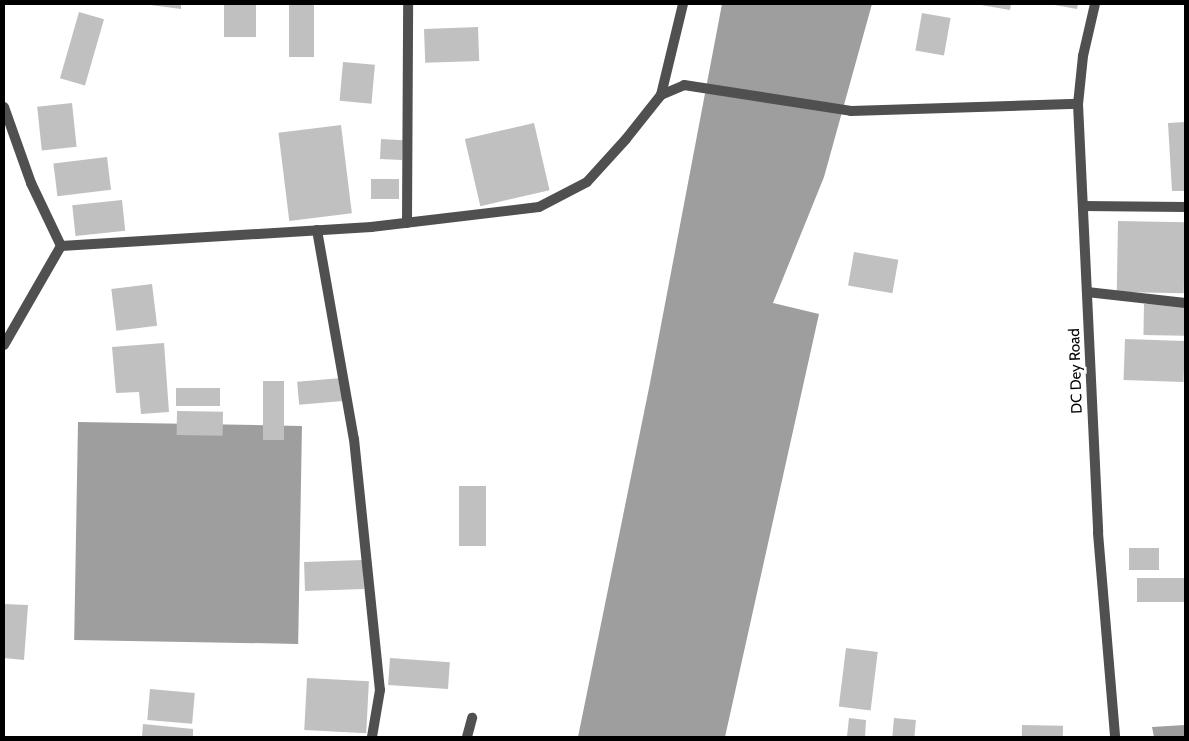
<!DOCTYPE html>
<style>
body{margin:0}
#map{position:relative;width:1189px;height:741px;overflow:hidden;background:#fff;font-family:Cabin,sans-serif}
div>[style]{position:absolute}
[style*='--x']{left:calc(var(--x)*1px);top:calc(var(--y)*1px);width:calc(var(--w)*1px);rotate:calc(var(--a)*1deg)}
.water>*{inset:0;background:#9e9e9e;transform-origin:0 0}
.building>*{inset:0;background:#c0c0c0;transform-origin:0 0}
.minor>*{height:10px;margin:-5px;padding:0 5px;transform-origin:5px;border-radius:5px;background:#505050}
.tertiary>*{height:10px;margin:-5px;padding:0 5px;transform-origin:5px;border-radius:5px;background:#505050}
span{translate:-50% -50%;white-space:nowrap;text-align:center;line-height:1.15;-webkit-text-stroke:5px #fff;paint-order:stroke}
.street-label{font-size:15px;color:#000}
.frame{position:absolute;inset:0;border:5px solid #000;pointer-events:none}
</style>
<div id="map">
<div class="water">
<i style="clip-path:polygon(722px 4px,872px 4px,824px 177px,773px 303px,819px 314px,725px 737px,578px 737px,650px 383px)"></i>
<i style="left:78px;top:422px;width:224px;height:218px;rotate:1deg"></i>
<i style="clip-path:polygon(1185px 725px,1185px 737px,1154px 737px,1152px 727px)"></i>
</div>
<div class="building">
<i style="clip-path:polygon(143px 4px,181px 4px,181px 9px)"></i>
<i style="left:224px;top:4px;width:32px;height:33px"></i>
<i style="left:289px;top:4px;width:25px;height:53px"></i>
<i style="clip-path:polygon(975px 4px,1011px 4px,1010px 10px)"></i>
<i style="clip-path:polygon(1049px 4px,1078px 4px,1077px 9px)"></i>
<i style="left:79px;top:12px;width:26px;height:69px;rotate:16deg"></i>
<i style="left:922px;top:13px;width:29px;height:38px;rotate:10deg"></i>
<i style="left:478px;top:27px;width:34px;height:54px;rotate:88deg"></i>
<i style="left:343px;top:62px;width:32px;height:39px;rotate:5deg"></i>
<i style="left:72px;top:103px;width:44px;height:35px;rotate:84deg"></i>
<i style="clip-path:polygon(1185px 122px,1185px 191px,1172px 191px,1168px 123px)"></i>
<i style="left:534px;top:123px;width:69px;height:71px;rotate:77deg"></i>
<i style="left:341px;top:125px;width:89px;height:63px;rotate:83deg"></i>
<i style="left:381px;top:139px;width:22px;height:20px;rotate:3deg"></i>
<i style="left:107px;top:157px;width:33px;height:54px;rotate:83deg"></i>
<i style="left:371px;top:179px;width:28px;height:20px"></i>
<i style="left:122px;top:200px;width:31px;height:50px;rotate:84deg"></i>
<i style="left:1118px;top:221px;width:67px;height:71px;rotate:1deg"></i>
<i style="left:854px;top:252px;width:45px;height:34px;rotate:10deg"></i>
<i style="left:152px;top:284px;width:42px;height:41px;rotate:83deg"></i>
<i style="left:1144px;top:304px;width:41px;height:31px;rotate:1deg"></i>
<i style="left:1125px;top:339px;width:60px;height:41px;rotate:2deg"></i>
<i style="clip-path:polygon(164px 343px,169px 412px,141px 414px,139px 392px,116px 393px,112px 347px)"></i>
<i style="left:341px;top:378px;width:23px;height:44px;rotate:85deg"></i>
<i style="left:263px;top:381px;width:21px;height:59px"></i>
<i style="left:220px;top:388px;width:18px;height:44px;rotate:90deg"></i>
<i style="left:177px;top:411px;width:46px;height:24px;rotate:1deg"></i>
<i style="left:459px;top:486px;width:27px;height:60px"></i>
<i style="left:1159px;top:548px;width:22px;height:30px;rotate:90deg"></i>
<i style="left:363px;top:560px;width:29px;height:59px;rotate:88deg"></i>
<i style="left:1185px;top:578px;width:24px;height:48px;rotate:90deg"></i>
<i style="clip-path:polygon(4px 604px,28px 605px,24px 660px,4px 658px)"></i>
<i style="left:846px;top:648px;width:32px;height:59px;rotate:7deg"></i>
<i style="left:390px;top:658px;width:60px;height:27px;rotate:4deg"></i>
<i style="left:307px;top:678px;width:62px;height:52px;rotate:3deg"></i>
<i style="left:150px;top:689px;width:45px;height:31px;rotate:5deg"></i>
<i style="clip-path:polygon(849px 718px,866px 720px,865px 737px,847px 737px)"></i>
<i style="left:894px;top:718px;width:22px;height:19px;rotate:5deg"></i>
<i style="clip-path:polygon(143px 724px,193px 729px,193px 737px,142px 737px)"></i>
<i style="left:1022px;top:725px;width:41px;height:12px;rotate:1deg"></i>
</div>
<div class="minor">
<i style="--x:661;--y:95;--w:94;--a:-76.4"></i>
<i style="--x:1083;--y:206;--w:102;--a:0.6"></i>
<i style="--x:407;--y:223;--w:219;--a:-89.7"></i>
<i style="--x:317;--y:230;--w:212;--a:80"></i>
<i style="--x:354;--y:439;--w:252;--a:84.1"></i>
<i style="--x:380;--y:690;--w:48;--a:99.7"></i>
<i style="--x:1087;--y:292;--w:99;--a:6.4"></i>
<i style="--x:4;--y:345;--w:114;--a:-60.1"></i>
<i style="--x:467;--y:737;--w:20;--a:-75"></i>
</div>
<div class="tertiary">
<i style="--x:1095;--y:4;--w:53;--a:103"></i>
<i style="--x:1083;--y:56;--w:48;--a:95.9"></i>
<i style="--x:1078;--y:104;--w:429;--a:87.3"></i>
<i style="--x:1098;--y:533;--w:205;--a:85.2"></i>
<i style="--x:4;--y:107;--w:81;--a:70.4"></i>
<i style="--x:31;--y:183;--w:70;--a:64.5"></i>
<i style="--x:61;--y:246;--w:311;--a:-3.5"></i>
<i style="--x:371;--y:227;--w:169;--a:-6.8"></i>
<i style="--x:539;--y:207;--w:54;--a:-27.5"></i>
<i style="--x:587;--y:182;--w:58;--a:-47.8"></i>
<i style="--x:626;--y:139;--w:56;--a:-51.5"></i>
<i style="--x:661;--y:95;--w:25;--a:-23"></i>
<i style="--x:684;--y:85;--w:169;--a:8.8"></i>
<i style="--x:851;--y:111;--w:227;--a:-1.8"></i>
</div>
<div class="street-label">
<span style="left:1076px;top:371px;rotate:-92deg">DC Dey Road</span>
</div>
<div class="frame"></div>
</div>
